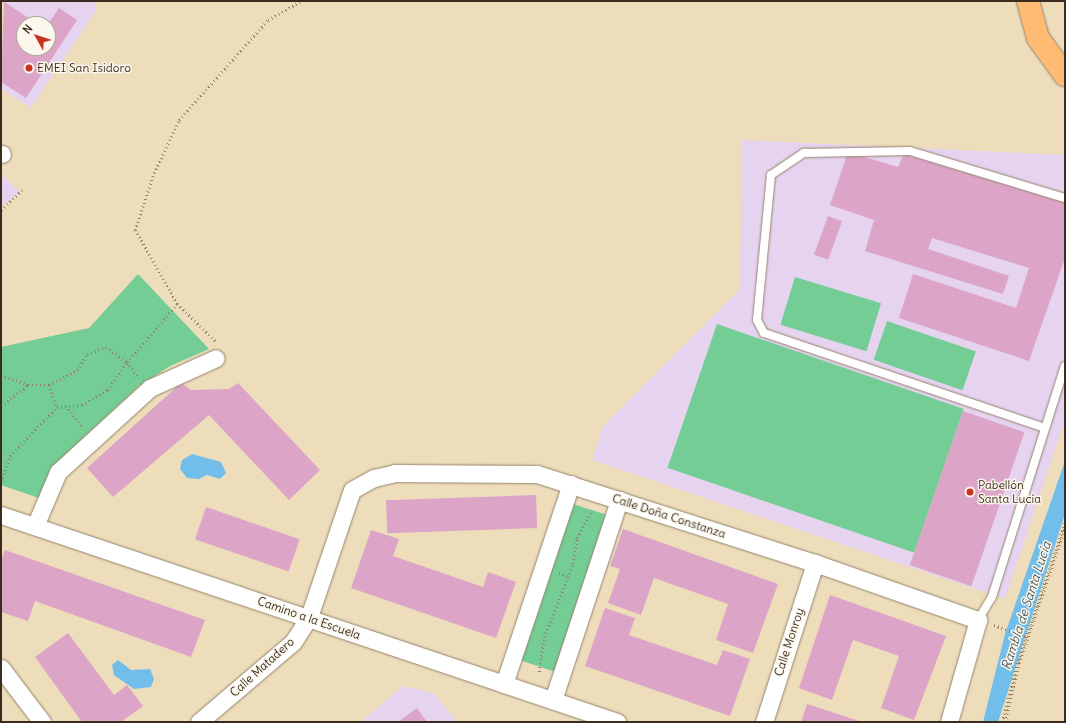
<!DOCTYPE html>
<meta charset="utf-8">
<style>
body{margin:0}
#map{position:relative;width:1066px;height:723px;overflow:hidden;background:#edddbb;font-family:Delius,sans-serif}
div>[style]{position:absolute}
[style*='--x']{left:calc(var(--x)*1px);top:calc(var(--y)*1px);width:calc(var(--w)*1px);rotate:calc(var(--a)*1deg)}
.built>*{inset:0;background:#e6d3f0}
.green>*{inset:0;background:#74cd94;transform-origin:0 0}
.water>*{inset:0;background:#71beeb}
.building>*{inset:0;background:#dca4c7;transform-origin:0 0}
.path>*{height:2.5px;margin-top:-1.25px;transform-origin:0;background:repeating-linear-gradient(90deg,#94846c 0 1px,transparent 0 4px)}
.roads{filter:drop-shadow(0 0 1px #94846c) drop-shadow(0 0 1px #94846c)}
.lane>*{height:8px;margin:-4px;padding:0 4px;transform-origin:4px;border-radius:4px;background:#fff}
.street>*{height:17px;margin:-8.5px;padding:0 8.5px;transform-origin:8.5px;border-radius:8.5px;background:#fff}
.highway>*{height:22px;margin:-11px;padding:0 11px;transform-origin:11px;border-radius:11px;background:#ffbb71}
.dots>*{width:11px;height:11px;translate:-50% -50%;box-sizing:border-box;border:2px solid #fbf7ec;border-radius:50%}
span{translate:-50% -50%;white-space:nowrap;text-align:center;line-height:1.15;-webkit-text-stroke:3px #fbf7ec;paint-order:stroke}
.poi-label{font-size:12px;color:#3b2a1e}
.left{translate:0 -50%;text-align:left}
.street-label{font-size:12px;color:#3b2a1e}
.water-label{font-size:13px;color:#4b565c;font-style:italic}
.frame{position:absolute;inset:0;border:2px solid #3b2a1e;pointer-events:none}
.north{position:absolute;left:16px;top:16px;width:40px;height:40px;box-sizing:border-box;background:#fbf7ec;border:1px solid #aea59a;border-radius:50%;rotate:309deg;font-size:11px;font-weight:700;line-height:16px;text-align:center;color:#3b2a1e}
.north::after{content:'';display:block;margin:auto;width:14px;height:18px;background:#c8321e;clip-path:polygon(50% 0,100% 100%,50% 72%,0 100%)}
</style>
<div id="map">
<div class="built">
<i style="clip-path:polygon(evenodd,4px 1px,96px 1px,96px 11px,31px 108px,1px 89px,4px 1px,24px 24px,48px 24px,48px 48px,24px 48px,24px 24px)"></i>
<i style="clip-path:polygon(742px 140px,1065px 155px,1065px 420px,1005px 599px,592px 460px,603px 426px,740px 289px)"></i>
<i style="clip-path:polygon(1px 175px,20px 192px,1px 207px)"></i>
<i style="clip-path:polygon(403px 686px,435px 694px,457px 722px,361px 722px)"></i>
</div>
<div class="green">
<i style="clip-path:polygon(138px 274px,209px 349px,170px 366px,139px 386px,55px 464px,39px 498px,1px 485px,1px 347px,89px 328px)"></i>
<i style="left:795px;top:277px;width:90px;height:50px;rotate:17deg"></i>
<i style="left:887px;top:321px;width:94px;height:41px;rotate:19deg"></i>
<i style="left:717px;top:324px;width:261px;height:152px;rotate:19deg"></i>
<i style="left:570px;top:503px;width:40px;height:165px;rotate:18deg"></i>
</div>
<div class="water">
<i style="clip-path:polygon(192px 454px,221px 462px,226px 473px,220px 479px,207px 475px,199px 479px,187px 478px,180px 469px,182px 460px)"></i>
<i style="clip-path:polygon(1065px 461px,1065px 514px,998px 722px,983px 722px,1005px 634px)"></i>
<i style="clip-path:polygon(118px 660px,131px 670px,150px 669px,154px 679px,151px 687px,134px 689px,114px 675px,112px 665px)"></i>
</div>
<div class="building">
<i style="clip-path:polygon(4px 2px,38px 24px,24px 24px,24px 48px,48px 48px,48px 24px,59px 8px,77px 20px,26px 98px,1px 82px)"></i>
<i style="clip-path:polygon(848px 152px,898px 167px,904px 154px,1065px 203px,1065px 258px,1029px 361px,899px 318px,913px 274px,1016px 308px,1029px 268px,932px 238px,928px 249px,1009px 276px,1003px 294px,865px 251px,874px 220px,830px 205px)"></i>
<i style="left:828px;top:216px;width:15px;height:41px;rotate:20deg"></i>
<i style="clip-path:polygon(181px 383px,191px 390px,229px 389px,238px 383px,320px 470px,289px 500px,209px 415px,113px 497px,87px 468px)"></i>
<i style="left:963px;top:411px;width:65px;height:163px;rotate:19deg"></i>
<i style="left:536px;top:495px;width:33px;height:150px;rotate:88deg"></i>
<i style="left:206px;top:507px;width:99px;height:34px;rotate:19deg"></i>
<i style="clip-path:polygon(623px 529px,778px 584px,753px 653px,716px 640px,728px 604px,654px 578px,641px 615px,608px 603px,620px 569px,610px 566px)"></i>
<i style="clip-path:polygon(371px 530px,399px 539px,393px 556px,483px 587px,488px 572px,516px 582px,496px 638px,351px 588px)"></i>
<i style="clip-path:polygon(5px 550px,205px 620px,191px 657px,35px 601px,28px 621px,1px 612px,1px 561px)"></i>
<i style="clip-path:polygon(830px 595px,946px 636px,914px 720px,881px 708px,899px 656px,853px 640px,832px 700px,799px 688px)"></i>
<i style="clip-path:polygon(605px 608px,635px 618px,629px 635px,717px 665px,723px 650px,750px 659px,730px 716px,585px 666px)"></i>
<i style="clip-path:polygon(68px 633px,114px 695px,127px 685px,143px 706px,121px 722px,82px 722px,35px 657px)"></i>
<i style="clip-path:polygon(807px 704px,862px 722px,801px 722px)"></i>
<i style="clip-path:polygon(417px 708px,427px 722px,398px 722px)"></i>
</div>
<div class="path">
<i style="--x:1;--y:210;--w:29;--a:-44"></i>
<i style="--x:215;--y:341;--w:53;--a:-135.8"></i>
<i style="--x:177;--y:304;--w:85;--a:-119.6"></i>
<i style="--x:135;--y:230;--w:60;--a:-71.6"></i>
<i style="--x:154;--y:173;--w:59;--a:-64.7"></i>
<i style="--x:179;--y:120;--w:134;--a:-48.3"></i>
<i style="--x:268;--y:20;--w:38;--a:-30"></i>
<i style="--x:1;--y:375;--w:29;--a:20"></i>
<i style="--x:28;--y:385;--w:21;--a:0"></i>
<i style="--x:49;--y:385;--w:32;--a:-28"></i>
<i style="--x:77;--y:370;--w:19;--a:-58"></i>
<i style="--x:87;--y:354;--w:20;--a:-20"></i>
<i style="--x:106;--y:347;--w:26;--a:36"></i>
<i style="--x:127;--y:362;--w:77;--a:-49.2"></i>
<i style="--x:49;--y:385;--w:23;--a:70"></i>
<i style="--x:57;--y:407;--w:25;--a:-5"></i>
<i style="--x:82;--y:405;--w:29;--a:-31"></i>
<i style="--x:107;--y:390;--w:34;--a:-54"></i>
<i style="--x:127;--y:362;--w:19;--a:54"></i>
<i style="--x:1;--y:406;--w:34;--a:-38"></i>
<i style="--x:66;--y:406;--w:27;--a:51"></i>
<i style="--x:1;--y:482;--w:28;--a:-71"></i>
<i style="--x:10;--y:456;--w:68;--a:-46.2"></i>
<i style="--x:559;--y:573;--w:9;--a:18"></i>
<i style="--x:994;--y:625;--w:35;--a:20"></i>
<i style="--x:539;--y:672;--w:35;--a:-82"></i>
<i style="--x:544;--y:637;--w:79;--a:-68.3"></i>
<i style="--x:573;--y:564;--w:26;--a:-81"></i>
<i style="--x:577;--y:538;--w:32;--a:-62"></i>
<i style="--x:1002;--y:722;--w:60;--a:-75.5"></i>
<i style="--x:1017;--y:664;--w:150;--a:-71.3"></i>
<i style="--x:1005;--y:722;--w:61;--a:-76.7"></i>
<i style="--x:1019;--y:663;--w:143;--a:-71.2"></i>
</div>
<div class="roads">
<div class="lane">
<i style="--x:1045;--y:428;--w:297;--a:-161.3"></i>
<i style="--x:764;--y:333;--w:15;--a:-118"></i>
<i style="--x:757;--y:320;--w:146;--a:-84.5"></i>
<i style="--x:771;--y:175;--w:40;--a:-34"></i>
<i style="--x:804;--y:153;--w:106;--a:-1.1"></i>
<i style="--x:910;--y:151;--w:162;--a:16.9"></i>
<i style="--x:978;--y:620;--w:27;--a:-59"></i>
<i style="--x:992;--y:597;--w:242;--a:-72.5"></i>
</div>
<div class="street">
<i style="--x:1;--y:154;--w:1;--a:0"></i>
<i style="--x:1;--y:515;--w:650;--a:18.57"></i>
<i style="--x:35;--y:526;--w:59;--a:-66.9"></i>
<i style="--x:58;--y:472;--w:125;--a:-42.4"></i>
<i style="--x:150;--y:388;--w:72;--a:-24.4"></i>
<i style="--x:1;--y:668;--w:68;--a:52.8"></i>
<i style="--x:504;--y:684;--w:211;--a:-71.5"></i>
<i style="--x:553;--y:700;--w:211;--a:-71.7"></i>
<i style="--x:199;--y:722;--w:123;--a:-40.4"></i>
<i style="--x:293;--y:642;--w:30;--a:-57"></i>
<i style="--x:309;--y:617;--w:134;--a:-71.3"></i>
<i style="--x:352;--y:490;--w:25;--a:-29"></i>
<i style="--x:374;--y:478;--w:22;--a:-13"></i>
<i style="--x:395;--y:473;--w:142;--a:0.4"></i>
<i style="--x:537;--y:474;--w:292;--a:17.8"></i>
<i style="--x:815;--y:563;--w:173;--a:19.3"></i>
<i style="--x:978;--y:620;--w:106;--a:105.9"></i>
<i style="--x:764;--y:722;--w:167;--a:-72.2"></i>
</div>
<div class="highway">
<i style="--x:1028;--y:1;--w:38;--a:75"></i>
<i style="--x:1038;--y:38;--w:46;--a:53.9"></i>
</div>
</div>
<div class="dots">
<i style="left:29px;top:68px;background:#c8321e"></i>
<i style="left:970px;top:492px;background:#c8321e"></i>
</div>
<div class="poi-label">
<span class="left" style="left:37px;top:68px">EMEI San Isidoro</span>
<span class="left" style="left:978px;top:492px">Pabellón<br>Santa Lucía</span>
</div>
<div class="street-label">
<span style="left:669px;top:516px;rotate:18deg">Calle Doña Constanza</span>
<span style="left:309px;top:618px;rotate:19deg">Camino a la Escuela</span>
<span style="left:789px;top:642px;rotate:-72deg">Calle Monroy</span>
<span style="left:262px;top:667px;rotate:-42deg">Calle Matadero</span>
</div>
<div class="water-label">
<span style="left:1027px;top:606px;rotate:-72deg">Rambla de Santa Lucía</span>
</div>
<div class="frame"></div>
<div class="north">N</div>
</div>
